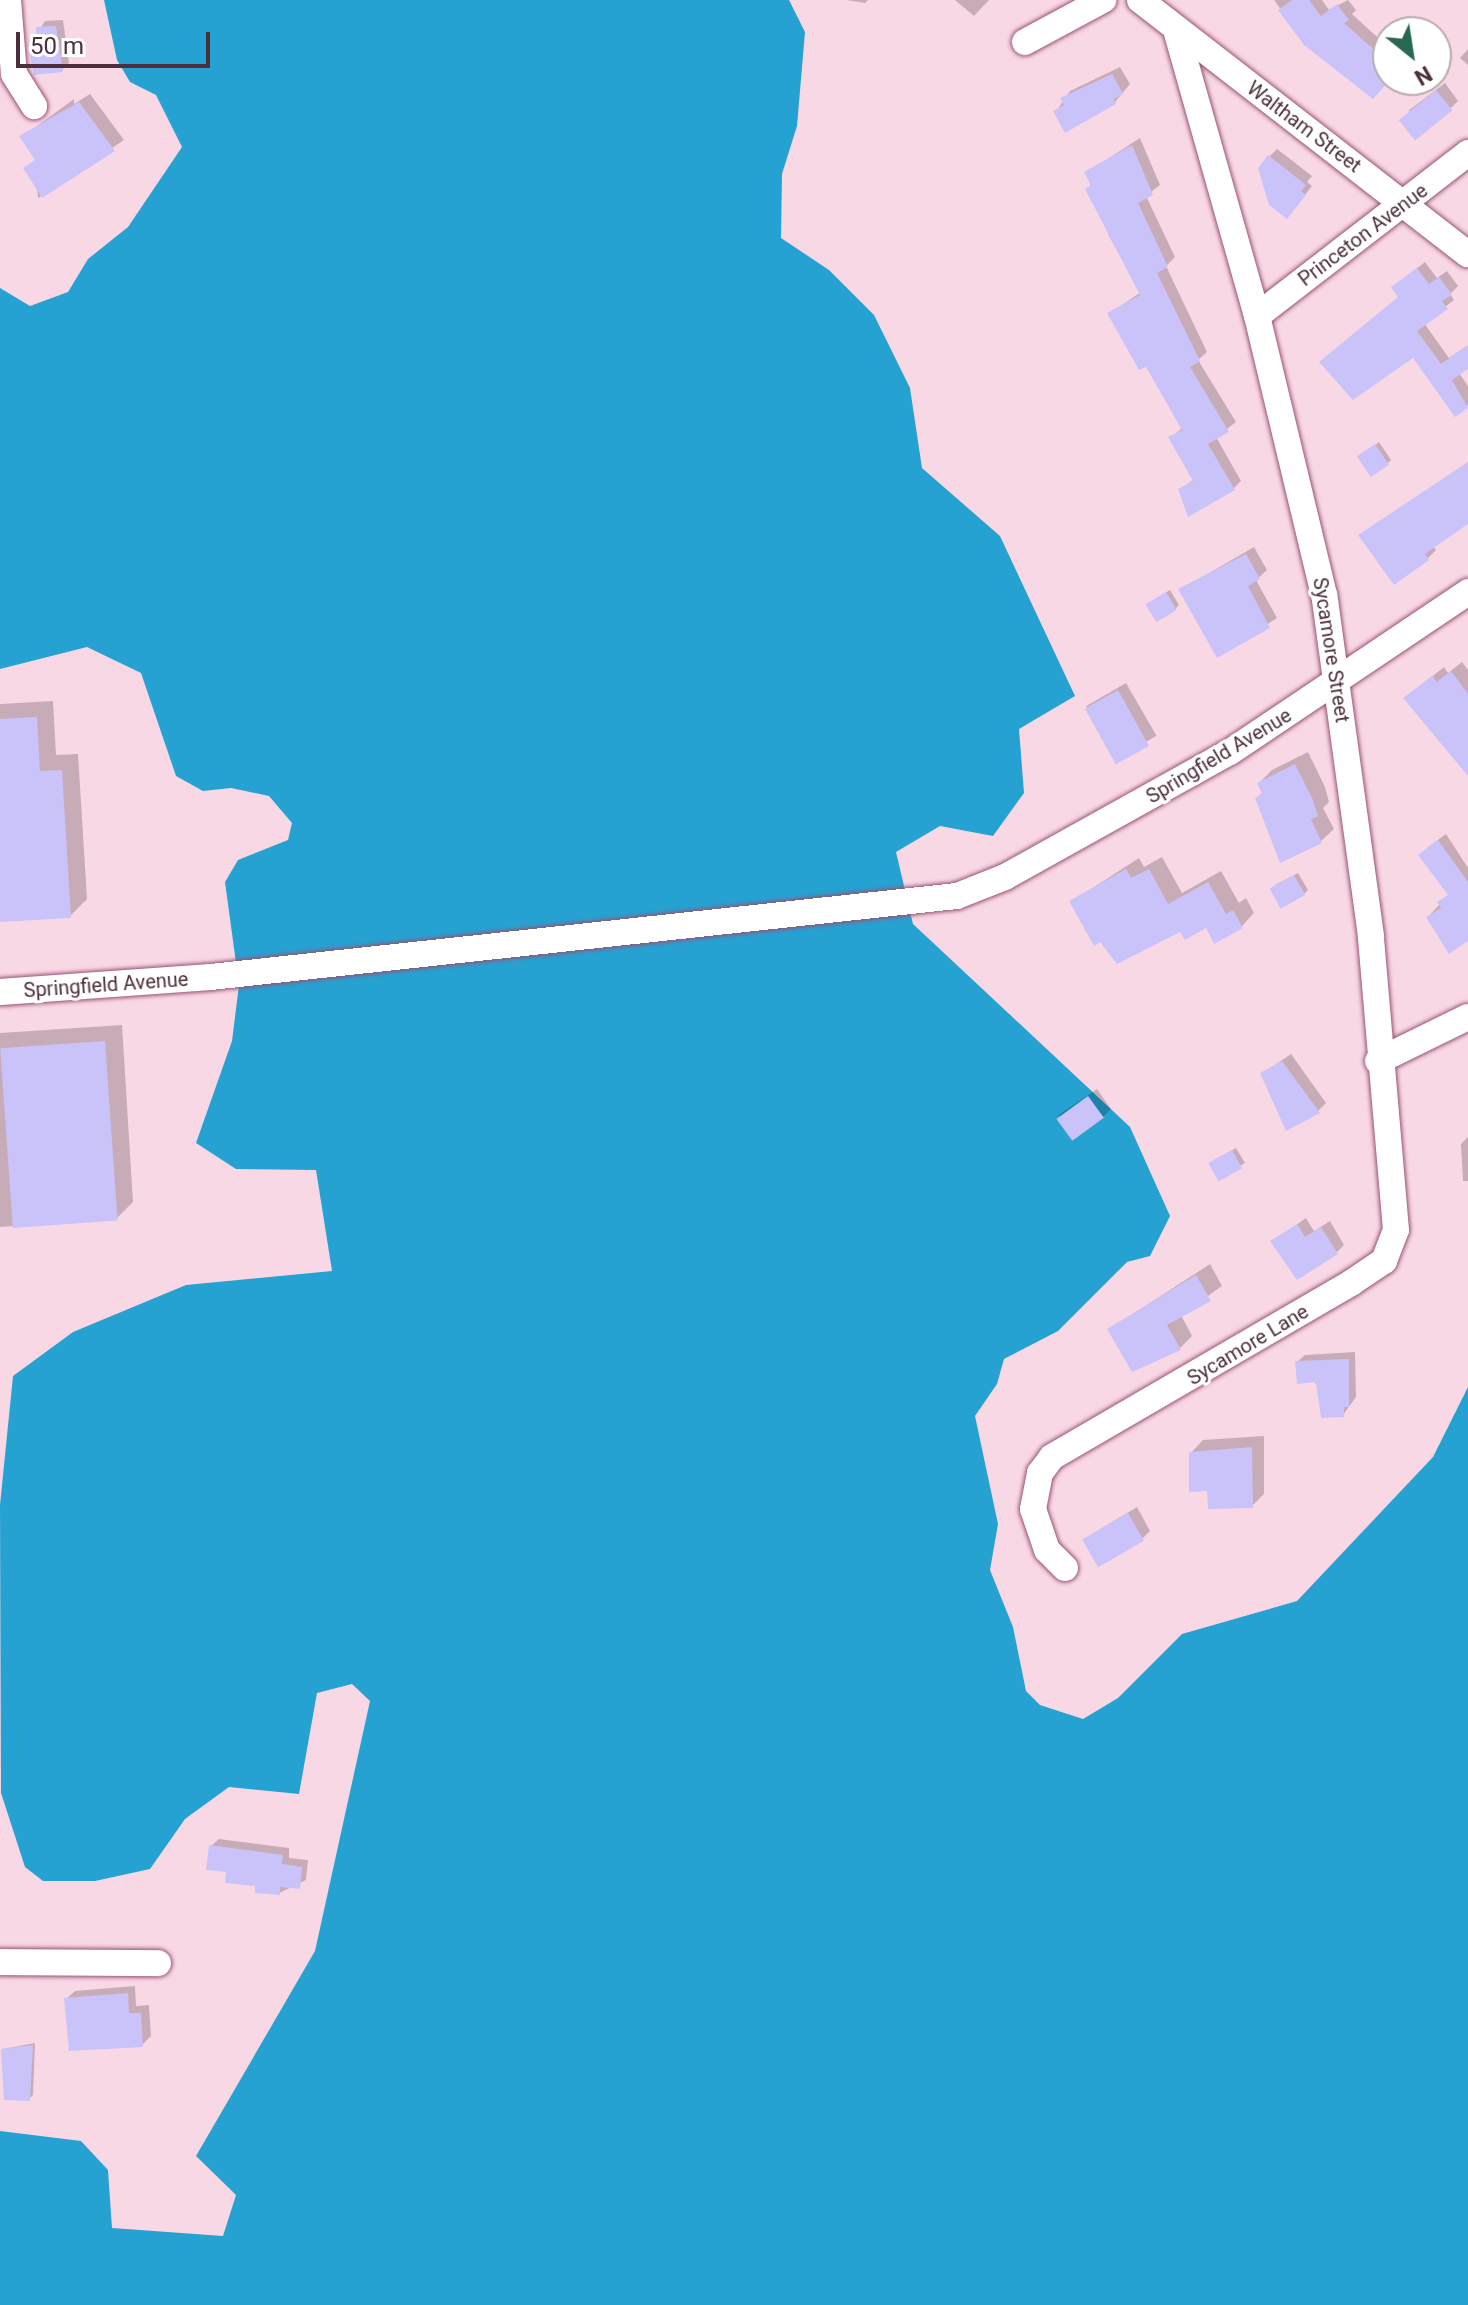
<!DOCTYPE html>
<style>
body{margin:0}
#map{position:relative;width:1468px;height:2305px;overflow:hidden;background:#f9d8e6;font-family:Roboto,sans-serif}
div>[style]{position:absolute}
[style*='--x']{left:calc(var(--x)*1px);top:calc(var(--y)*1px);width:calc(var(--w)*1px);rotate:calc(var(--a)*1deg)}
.water>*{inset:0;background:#26a2d2}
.shadow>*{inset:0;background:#0003;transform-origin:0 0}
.building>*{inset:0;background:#cac3f9;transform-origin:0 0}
.roads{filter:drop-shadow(0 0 2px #995275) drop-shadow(0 0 2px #995275)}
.street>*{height:26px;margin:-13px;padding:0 13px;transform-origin:13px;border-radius:13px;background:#fff}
span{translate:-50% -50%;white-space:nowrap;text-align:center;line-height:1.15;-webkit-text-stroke:6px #fff;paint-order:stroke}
.street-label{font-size:20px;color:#4d2e3d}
.north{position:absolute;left:1372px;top:16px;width:80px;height:80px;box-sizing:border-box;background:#fff;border:2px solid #b8abb1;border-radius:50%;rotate:150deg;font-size:22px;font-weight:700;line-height:32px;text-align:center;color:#4d2e3d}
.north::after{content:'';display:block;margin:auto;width:28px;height:36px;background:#286753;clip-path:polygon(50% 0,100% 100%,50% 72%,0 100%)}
.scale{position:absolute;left:16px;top:32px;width:194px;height:36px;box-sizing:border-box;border:4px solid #4d2e3d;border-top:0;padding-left:10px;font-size:24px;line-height:28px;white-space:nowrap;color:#4d2e3d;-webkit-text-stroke:6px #fff;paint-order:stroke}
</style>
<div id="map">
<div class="water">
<i style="clip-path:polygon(104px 0,789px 0,805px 32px,797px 126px,782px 174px,781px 238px,829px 270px,874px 315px,910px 388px,922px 468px,1000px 536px,1075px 696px,1019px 729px,1024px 793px,993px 836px,940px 826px,896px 852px,913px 924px,1130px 1127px,1170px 1216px,1150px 1256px,1127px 1262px,1058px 1331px,1004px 1359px,997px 1384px,975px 1416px,998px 1524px,990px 1570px,1013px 1627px,1026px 1691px,1040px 1705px,1083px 1719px,1118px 1698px,1182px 1634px,1297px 1601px,1433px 1457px,1468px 1387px,1468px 2305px,0 2305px,0 2131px,81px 2141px,108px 2170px,112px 2228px,223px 2236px,236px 2195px,196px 2156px,315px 1951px,370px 1701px,352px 1684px,317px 1693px,299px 1794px,229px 1787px,185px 1819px,150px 1869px,95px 1881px,43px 1881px,25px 1867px,1px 1793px,0 1505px,13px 1376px,73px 1332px,186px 1285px,332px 1271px,316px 1170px,236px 1169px,196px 1143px,232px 1041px,239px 985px,225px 882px,238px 860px,288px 840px,292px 823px,269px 796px,231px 788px,203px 791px,176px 776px,141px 673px,87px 647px,0 669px,0 288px,30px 306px,68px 292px,88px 259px,128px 227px,182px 147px,156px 95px,130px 82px,117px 60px)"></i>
</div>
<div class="shadow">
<i style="clip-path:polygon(846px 0,868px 0,865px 3px)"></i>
<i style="clip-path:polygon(955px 0,989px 0,974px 16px)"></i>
<i style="clip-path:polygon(1274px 0,1322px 0,1329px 10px,1348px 0,1356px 10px,1352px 14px,1388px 47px,1388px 80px,1373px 96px,1305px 43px)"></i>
<i style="clip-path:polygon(63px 20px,69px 63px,62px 70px,30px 45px,45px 21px)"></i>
<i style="clip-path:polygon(1468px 49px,1468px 65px,1460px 58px)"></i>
<i style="clip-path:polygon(1120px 67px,1130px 84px,1115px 102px,1056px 112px,1070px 91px)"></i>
<i style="clip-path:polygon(1445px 83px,1458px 101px,1450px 109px,1408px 111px)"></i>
<i style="clip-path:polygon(90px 94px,124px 140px,38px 198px,33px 129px,74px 99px,74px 104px)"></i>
<i style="clip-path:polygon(1140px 138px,1160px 185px,1146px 196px,1175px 257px,1166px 266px,1207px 352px,1198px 360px,1236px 422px,1216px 437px,1241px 481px,1233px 489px,1180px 490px,1194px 479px,1171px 438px,1183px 427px,1147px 364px,1109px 314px,1141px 292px,1109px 236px,1086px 173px)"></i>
<i style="clip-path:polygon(1277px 149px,1312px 176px,1307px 182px,1312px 186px,1295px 208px,1269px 157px)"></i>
<i style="clip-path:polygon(1425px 262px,1437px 278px,1447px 271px,1458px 286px,1450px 294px,1454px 300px,1424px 323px,1449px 358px,1468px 345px,1468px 366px,1459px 373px,1468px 386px,1468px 405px,1455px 414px,1393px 287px)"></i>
<i style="clip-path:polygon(1379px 442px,1391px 460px,1388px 463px,1363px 454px)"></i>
<i style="clip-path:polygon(1468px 462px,1468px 523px,1433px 546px,1436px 550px,1428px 558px,1361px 535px)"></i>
<i style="clip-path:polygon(1254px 547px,1267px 570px,1256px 580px,1277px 618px,1218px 655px,1180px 590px)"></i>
<i style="clip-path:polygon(1170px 590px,1179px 605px,1175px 609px,1147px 604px)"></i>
<i style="clip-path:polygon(1462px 662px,1468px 670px,1468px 751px,1405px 698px,1444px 667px,1448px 673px)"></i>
<i style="left:1126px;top:683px;width:61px;height:46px;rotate:60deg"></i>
<i style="clip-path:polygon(53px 701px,56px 755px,78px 754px,87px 899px,70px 916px,0 910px,0 704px)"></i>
<i style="clip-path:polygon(1308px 752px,1325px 787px,1329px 802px,1323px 808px,1334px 829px,1321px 841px,1257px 798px,1263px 792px,1259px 783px,1272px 770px)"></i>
<i style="clip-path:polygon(1446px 834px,1468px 868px,1468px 936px,1428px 917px,1449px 894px,1427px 848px)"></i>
<i style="clip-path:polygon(1162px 857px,1182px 893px,1221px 871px,1239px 903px,1246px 898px,1254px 913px,1242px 926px,1181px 929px,1071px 902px,1139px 858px,1144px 867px)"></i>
<i style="clip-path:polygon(1298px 873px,1308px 890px,1304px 894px,1275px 885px)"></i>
<i style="clip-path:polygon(122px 1025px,133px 1202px,116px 1219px,0 1227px,0 1033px)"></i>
<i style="clip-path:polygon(1291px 1054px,1326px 1103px,1318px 1111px,1263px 1073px)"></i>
<i style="clip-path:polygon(1097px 1089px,1111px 1109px,1103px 1117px,1057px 1116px)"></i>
<i style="clip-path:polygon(1468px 1137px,1468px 1181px,1463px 1181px,1461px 1144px)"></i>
<i style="clip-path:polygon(1236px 1148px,1245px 1163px,1219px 1179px,1214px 1160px)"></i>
<i style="clip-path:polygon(1306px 1218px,1314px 1231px,1330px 1221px,1344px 1245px,1336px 1253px,1272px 1242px)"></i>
<i style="clip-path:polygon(1210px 1264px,1222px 1286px,1181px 1315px,1192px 1336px,1180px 1348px,1110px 1329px)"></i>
<i style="clip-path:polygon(1355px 1352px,1356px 1397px,1343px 1415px,1297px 1362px,1305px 1355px)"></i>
<i style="clip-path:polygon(1264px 1436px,1264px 1494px,1252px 1506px,1209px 1489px,1191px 1453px,1203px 1440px)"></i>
<i style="clip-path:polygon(1137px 1507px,1150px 1531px,1142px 1539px,1084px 1539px)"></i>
<i style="clip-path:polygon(219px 1839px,289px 1848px,289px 1858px,308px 1860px,306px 1880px,279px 1893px,228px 1871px,211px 1846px)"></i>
<i style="clip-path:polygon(135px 1986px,136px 2006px,149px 2005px,151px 2036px,142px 2045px,66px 1999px,75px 1991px)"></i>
<i style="clip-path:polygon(35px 2043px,33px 2095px,29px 2099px,3px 2049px)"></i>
</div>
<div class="building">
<i style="clip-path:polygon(1292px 0,1309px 0,1321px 16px,1337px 4px,1349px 20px,1344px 23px,1388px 62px,1388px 82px,1373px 99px,1304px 45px,1278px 10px)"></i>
<i style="clip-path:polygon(56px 26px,63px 72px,34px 75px,28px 45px,37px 44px,36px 27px)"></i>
<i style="clip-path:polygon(1112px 74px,1123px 94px,1114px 99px,1116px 104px,1065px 133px,1053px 111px,1064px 105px,1060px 98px)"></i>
<i style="left:1436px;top:90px;width:26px;height:48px;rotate:51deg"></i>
<i style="clip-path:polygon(79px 102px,115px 151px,42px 198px,23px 168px,35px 160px,19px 136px)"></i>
<i style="clip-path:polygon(1132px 145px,1153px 195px,1138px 203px,1168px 267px,1157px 273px,1200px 361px,1190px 367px,1229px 432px,1208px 444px,1235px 490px,1188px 517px,1178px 489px,1193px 481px,1168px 437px,1182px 430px,1146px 367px,1139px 370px,1107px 313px,1140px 295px,1085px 189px,1091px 185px,1084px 172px)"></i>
<i style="clip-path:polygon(1268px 155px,1306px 185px,1301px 191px,1306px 195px,1287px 219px,1269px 205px,1258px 168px)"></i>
<i style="clip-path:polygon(1417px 268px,1429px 284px,1439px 277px,1452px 295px,1442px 301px,1448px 309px,1417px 331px,1441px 364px,1468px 345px,1468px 369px,1452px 380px,1468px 408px,1455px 417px,1413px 358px,1353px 400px,1319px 362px,1398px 297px,1391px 287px)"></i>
<i style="left:1375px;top:444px;width:25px;height:22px;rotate:56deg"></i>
<i style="clip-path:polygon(1468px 462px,1468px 524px,1425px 554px,1429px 560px,1394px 585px,1358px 535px)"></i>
<i style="clip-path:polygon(1246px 554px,1260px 579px,1248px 586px,1270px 628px,1217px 658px,1178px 589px)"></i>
<i style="left:1166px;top:592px;width:21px;height:24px;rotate:59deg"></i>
<i style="clip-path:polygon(1451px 671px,1468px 694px,1468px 776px,1403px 698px,1432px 676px,1437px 682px)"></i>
<i style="left:1118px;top:690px;width:64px;height:38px;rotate:61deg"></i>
<i style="clip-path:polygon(37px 717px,40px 771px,62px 770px,71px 918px,0 922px,0 719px)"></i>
<i style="clip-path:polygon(1295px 764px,1313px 800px,1318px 816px,1311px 819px,1322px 843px,1280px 863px,1255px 798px,1262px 794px,1257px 783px)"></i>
<i style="clip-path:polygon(1438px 840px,1468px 882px,1468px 941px,1449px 954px,1426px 917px,1441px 908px,1437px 902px,1448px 895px,1418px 855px)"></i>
<i style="clip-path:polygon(1126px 869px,1131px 878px,1149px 869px,1168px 904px,1208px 882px,1226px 914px,1233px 910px,1243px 928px,1214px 944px,1206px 928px,1185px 940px,1180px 932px,1117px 964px,1100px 942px,1094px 946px,1069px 901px)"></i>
<i style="left:1294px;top:875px;width:23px;height:28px;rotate:61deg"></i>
<i style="left:105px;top:1041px;width:180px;height:105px;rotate:86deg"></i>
<i style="clip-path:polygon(1282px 1061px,1320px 1113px,1286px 1131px,1260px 1073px)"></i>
<i style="left:1088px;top:1096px;width:27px;height:39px;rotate:54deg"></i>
<i style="left:1232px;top:1150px;width:21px;height:27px;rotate:61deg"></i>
<i style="clip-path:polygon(1297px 1224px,1305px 1237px,1321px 1227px,1338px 1254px,1297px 1280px,1270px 1241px)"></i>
<i style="clip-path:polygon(1196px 1275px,1211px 1301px,1167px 1325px,1181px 1350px,1132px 1372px,1107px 1329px)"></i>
<i style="clip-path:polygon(1349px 1359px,1349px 1407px,1344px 1407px,1344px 1417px,1321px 1418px,1316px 1382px,1297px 1384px,1295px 1361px)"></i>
<i style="clip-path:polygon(1252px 1447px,1253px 1508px,1208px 1509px,1207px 1491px,1189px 1492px,1189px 1452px)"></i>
<i style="left:1128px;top:1513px;width:32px;height:53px;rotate:60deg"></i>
<i style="clip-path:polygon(209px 1845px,283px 1855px,282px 1864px,302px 1867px,300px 1889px,280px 1887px,280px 1895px,255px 1893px,255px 1886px,225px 1883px,226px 1872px,206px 1870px)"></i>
<i style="clip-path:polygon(128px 1993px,129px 2013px,141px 2013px,143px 2047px,69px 2051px,64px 1998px)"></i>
<i style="clip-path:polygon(33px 2045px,30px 2101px,4px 2100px,1px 2049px)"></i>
</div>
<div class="roads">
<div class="street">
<i style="--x:8;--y:0;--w:74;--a:85.4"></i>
<i style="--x:14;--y:74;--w:38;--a:58"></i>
<i style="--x:1140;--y:0;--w:415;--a:37.8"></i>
<i style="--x:1025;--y:42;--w:89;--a:-28.3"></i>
<i style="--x:1257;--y:316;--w:267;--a:-37.7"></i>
<i style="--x:0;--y:992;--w:212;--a:-4.1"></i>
<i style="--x:211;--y:977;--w:750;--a:-6.2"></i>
<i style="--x:957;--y:896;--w:52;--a:-21.6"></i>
<i style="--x:1005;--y:877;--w:257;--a:-29.1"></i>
<i style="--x:1230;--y:752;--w:287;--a:-33.9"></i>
<i style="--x:1378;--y:1061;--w:100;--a:-26.1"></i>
<i style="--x:1065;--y:1568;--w:25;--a:-135"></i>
<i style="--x:1047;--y:1550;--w:43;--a:-108.9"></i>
<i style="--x:1033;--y:1509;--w:37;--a:-79"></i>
<i style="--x:1040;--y:1473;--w:20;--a:-53"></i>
<i style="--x:1052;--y:1457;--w:346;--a:-30.2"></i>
<i style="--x:1351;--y:1283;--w:40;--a:-34"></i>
<i style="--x:1384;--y:1261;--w:33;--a:-69"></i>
<i style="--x:1396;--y:1230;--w:295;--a:-94.9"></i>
<i style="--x:1371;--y:936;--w:344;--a:-97.8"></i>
<i style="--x:1324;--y:595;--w:287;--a:-103.5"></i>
<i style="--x:1257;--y:316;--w:298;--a:-105.8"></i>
<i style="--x:0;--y:1962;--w:158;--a:0.4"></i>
</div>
</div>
<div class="street-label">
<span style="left:1304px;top:127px;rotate:37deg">Waltham Street</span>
<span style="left:1363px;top:235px;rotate:-37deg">Princeton Avenue</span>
<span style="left:1331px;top:650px;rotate:81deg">Sycamore Street</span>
<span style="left:1219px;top:756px;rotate:-31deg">Springfield Avenue</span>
<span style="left:106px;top:985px;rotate:-4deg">Springfield Avenue</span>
<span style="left:1248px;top:1345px;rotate:-31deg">Sycamore Lane</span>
</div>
<div class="north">N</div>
<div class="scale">50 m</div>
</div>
